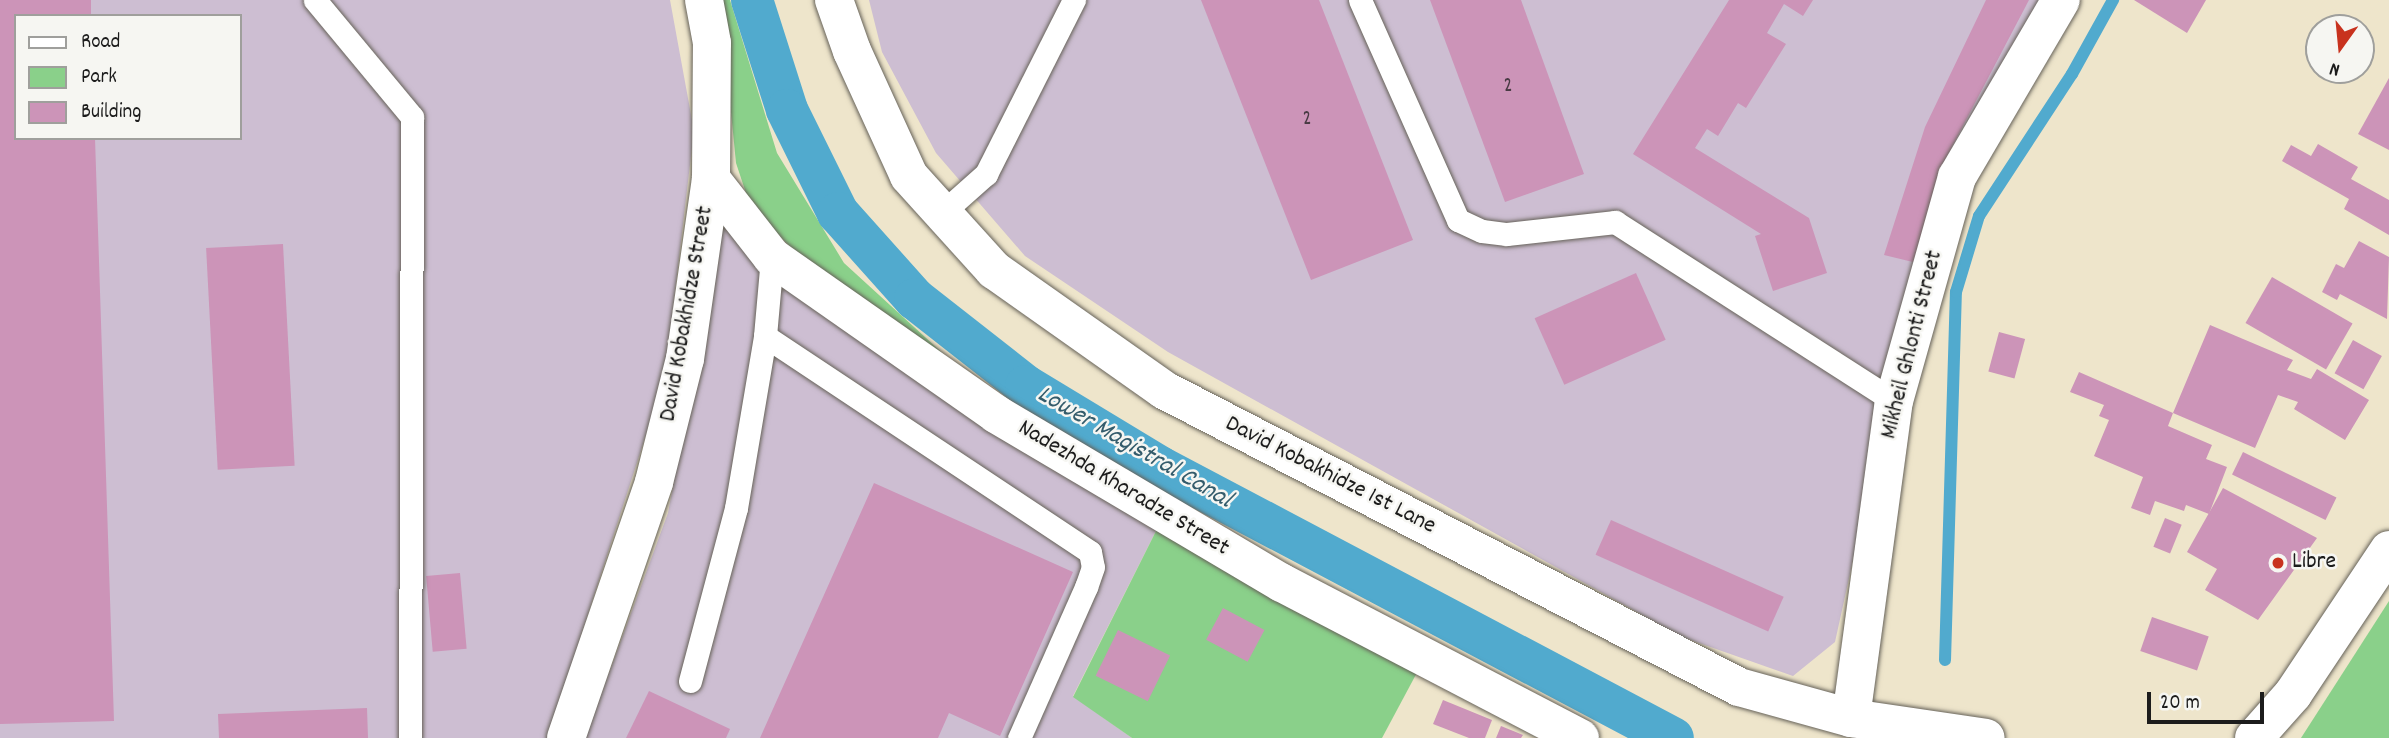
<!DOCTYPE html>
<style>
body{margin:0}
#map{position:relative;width:2389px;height:738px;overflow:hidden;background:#eee5cb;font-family:Dekko,sans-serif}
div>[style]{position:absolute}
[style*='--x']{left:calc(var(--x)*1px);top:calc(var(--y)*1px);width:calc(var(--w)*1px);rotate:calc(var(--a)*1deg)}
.industrial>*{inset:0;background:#cdbed2}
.green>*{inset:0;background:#8ad08a}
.stream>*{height:12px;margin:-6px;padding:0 6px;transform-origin:6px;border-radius:6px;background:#51aace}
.canal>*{height:42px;margin:-21px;padding:0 21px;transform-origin:21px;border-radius:21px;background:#51aace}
.building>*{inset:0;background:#cc94b8;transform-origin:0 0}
.roads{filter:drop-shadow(0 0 2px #666259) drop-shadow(0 0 2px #666259)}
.service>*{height:23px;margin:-11.5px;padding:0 11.5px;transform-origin:11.5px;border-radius:11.5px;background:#fff}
.minor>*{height:38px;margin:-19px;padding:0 19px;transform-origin:19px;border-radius:19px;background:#fff}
.tertiary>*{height:38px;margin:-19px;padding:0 19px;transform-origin:19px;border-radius:19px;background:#fff}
.dots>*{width:19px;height:19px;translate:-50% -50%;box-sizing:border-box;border:4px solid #f6f6f2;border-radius:50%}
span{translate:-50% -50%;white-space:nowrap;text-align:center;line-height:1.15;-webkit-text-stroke:5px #f6f6f2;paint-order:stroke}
.number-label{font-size:21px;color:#483a43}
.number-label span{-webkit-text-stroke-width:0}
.street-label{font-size:24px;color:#1c1c1c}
.poi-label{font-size:24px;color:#1c1c1c}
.left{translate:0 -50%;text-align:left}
.water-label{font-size:26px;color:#345c6c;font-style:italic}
.legend{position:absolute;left:14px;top:14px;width:228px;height:126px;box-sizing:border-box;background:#f6f6f2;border:2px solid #9f9f9c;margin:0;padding:9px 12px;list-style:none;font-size:21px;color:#1c1c1c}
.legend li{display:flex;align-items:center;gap:14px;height:35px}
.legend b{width:35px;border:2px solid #9f9f9c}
.north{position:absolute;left:2305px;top:14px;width:70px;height:70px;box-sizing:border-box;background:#f6f6f2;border:2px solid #9f9f9c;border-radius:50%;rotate:195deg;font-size:19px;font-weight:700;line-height:28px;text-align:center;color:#1c1c1c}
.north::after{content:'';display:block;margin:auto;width:24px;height:32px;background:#c8321e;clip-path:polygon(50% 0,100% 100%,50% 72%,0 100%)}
.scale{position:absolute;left:2147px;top:692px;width:117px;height:32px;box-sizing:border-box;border:4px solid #1c1c1c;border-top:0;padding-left:9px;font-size:21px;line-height:24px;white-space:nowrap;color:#1c1c1c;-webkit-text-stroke:5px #f6f6f2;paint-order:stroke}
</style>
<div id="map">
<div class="industrial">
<i style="clip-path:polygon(evenodd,0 0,670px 0,694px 131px,665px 376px,548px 738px,0 738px,0 0,16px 16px,240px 16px,240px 138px,16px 138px,16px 16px)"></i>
<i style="clip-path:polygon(869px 0,2040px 0,1871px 478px,1835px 642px,1793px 676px,1682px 637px,1168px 352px,1025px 256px,936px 153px,882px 52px)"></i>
<i style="clip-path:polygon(723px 215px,800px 300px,1158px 527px,1073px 696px,1132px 738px,585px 738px,668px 513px)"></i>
</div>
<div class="green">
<i style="clip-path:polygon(720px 0,730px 0,777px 153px,844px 263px,972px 380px,805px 261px,751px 208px,736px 163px)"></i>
<i style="clip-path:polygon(1158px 527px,1420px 667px,1382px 738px,1132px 738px,1073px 697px)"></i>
<i style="clip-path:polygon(2389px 601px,2389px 738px,2301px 738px)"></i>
</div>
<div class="stream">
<i style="--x:1945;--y:660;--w:368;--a:-88.3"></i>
<i style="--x:1956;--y:292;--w:79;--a:-73.2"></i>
<i style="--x:1979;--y:216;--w:170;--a:-56.8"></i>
<i style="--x:2072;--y:74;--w:85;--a:-61"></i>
</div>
<div class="canal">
<i style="--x:752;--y:0;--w:115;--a:72.3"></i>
<i style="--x:787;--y:110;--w:115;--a:63.7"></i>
<i style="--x:838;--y:213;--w:115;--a:48.2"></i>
<i style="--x:915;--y:299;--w:141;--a:38.1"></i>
<i style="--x:1026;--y:386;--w:157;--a:31.2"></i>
<i style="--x:1160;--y:467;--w:580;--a:27.85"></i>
</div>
<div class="building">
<i style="clip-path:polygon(0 0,91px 0,91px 16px,16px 16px,16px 138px,95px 138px,114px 721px,0 724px)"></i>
<i style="clip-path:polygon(1201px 0,1319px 0,1413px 240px,1311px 280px)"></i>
<i style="clip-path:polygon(1430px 0,1521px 0,1584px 174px,1505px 202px)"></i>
<i style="clip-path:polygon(1729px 0,1813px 0,1803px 16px,1784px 4px,1767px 33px,1786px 44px,1746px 108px,1738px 103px,1718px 136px,1707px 129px,1695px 148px,1809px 218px,1827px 273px,1773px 291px,1755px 236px,1761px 234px,1633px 154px)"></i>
<i style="clip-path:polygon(1986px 0,2029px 0,1944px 162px,1917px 263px,1884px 255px,1925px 127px)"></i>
<i style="clip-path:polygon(2134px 0,2206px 0,2187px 33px)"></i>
<i style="clip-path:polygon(2389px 78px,2389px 150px,2358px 134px)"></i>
<i style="clip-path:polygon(2318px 144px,2358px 167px,2351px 179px,2389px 200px,2389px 235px,2344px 209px,2349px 199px,2282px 161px,2291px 145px,2311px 156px)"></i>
<i style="clip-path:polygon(2359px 241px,2389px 257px,2387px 319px,2340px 294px,2337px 300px,2322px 292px,2336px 264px,2344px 268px)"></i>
<i style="left:283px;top:244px;width:222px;height:77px;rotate:87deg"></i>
<i style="left:1636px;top:273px;width:73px;height:111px;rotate:66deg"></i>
<i style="left:2272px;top:277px;width:93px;height:53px;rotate:30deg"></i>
<i style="clip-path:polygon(2210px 325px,2293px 360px,2287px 370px,2311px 379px,2317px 369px,2369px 400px,2345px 440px,2294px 409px,2298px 402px,2278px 395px,2255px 448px,2173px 413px)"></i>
<i style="left:1999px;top:332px;width:27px;height:41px;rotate:15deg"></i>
<i style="left:2353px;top:340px;width:33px;height:38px;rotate:29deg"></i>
<i style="clip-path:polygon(2079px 372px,2173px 413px,2168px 426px,2212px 445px,2206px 459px,2227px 467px,2209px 514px,2186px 505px,2184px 511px,2155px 501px,2150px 515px,2131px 508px,2143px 477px,2094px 456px,2109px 420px,2099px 416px,2104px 405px,2070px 392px)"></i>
<i style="left:2243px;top:452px;width:104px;height:25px;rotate:26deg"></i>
<i style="clip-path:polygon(874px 483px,1073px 572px,1000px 736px,949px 713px,938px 738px,760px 738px)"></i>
<i style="clip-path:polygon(2223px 488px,2317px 538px,2258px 620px,2205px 590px,2217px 569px,2187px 552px)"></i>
<i style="left:2165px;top:518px;width:18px;height:31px;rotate:22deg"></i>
<i style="left:1611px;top:520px;width:189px;height:38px;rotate:24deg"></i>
<i style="left:460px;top:573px;width:76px;height:34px;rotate:85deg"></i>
<i style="left:1223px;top:608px;width:47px;height:36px;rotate:28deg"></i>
<i style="left:2152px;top:617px;width:60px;height:36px;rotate:19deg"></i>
<i style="left:1118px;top:630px;width:58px;height:51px;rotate:26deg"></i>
<i style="clip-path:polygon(649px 691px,730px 729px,726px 738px,626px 738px)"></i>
<i style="clip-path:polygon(1443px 700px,1492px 720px,1485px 738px,1469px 738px,1433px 724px)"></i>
<i style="clip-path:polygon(367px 708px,368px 738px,219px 738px,218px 714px)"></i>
<i style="clip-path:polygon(1501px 726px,1523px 735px,1521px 738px,1496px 738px)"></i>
</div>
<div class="roads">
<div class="service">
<i style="--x:315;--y:0;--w:152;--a:50.3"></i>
<i style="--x:412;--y:117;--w:621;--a:90.18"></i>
<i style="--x:1360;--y:0;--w:241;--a:66"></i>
<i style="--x:1458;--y:220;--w:26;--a:25"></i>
<i style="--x:1482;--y:231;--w:25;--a:7"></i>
<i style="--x:1507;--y:234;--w:109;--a:-6.3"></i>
<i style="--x:1615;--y:222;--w:331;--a:32.7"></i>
<i style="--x:942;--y:213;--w:59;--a:-41.6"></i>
<i style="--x:986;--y:174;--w:195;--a:-63.2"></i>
<i style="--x:765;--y:336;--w:390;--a:33.6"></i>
<i style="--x:1090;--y:552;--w:15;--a:79"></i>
<i style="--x:1093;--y:567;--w:21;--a:109"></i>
<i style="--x:1086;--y:587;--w:165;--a:113.9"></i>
<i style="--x:690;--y:681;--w:179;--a:-75.1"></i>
<i style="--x:736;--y:508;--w:174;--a:-80.4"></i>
<i style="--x:765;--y:336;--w:79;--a:-84.9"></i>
</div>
<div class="minor">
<i style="--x:711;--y:179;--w:99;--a:52"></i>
<i style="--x:772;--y:257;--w:274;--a:35"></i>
<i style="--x:996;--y:414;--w:332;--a:30.6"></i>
<i style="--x:1282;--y:583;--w:336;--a:27.5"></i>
<i style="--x:1851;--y:718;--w:320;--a:-82.3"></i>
<i style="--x:1894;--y:401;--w:233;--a:-74.3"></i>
<i style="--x:1957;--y:177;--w:205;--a:-59.6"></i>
<i style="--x:566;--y:738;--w:271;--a:-71"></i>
<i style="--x:654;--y:482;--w:127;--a:-75.9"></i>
<i style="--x:685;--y:359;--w:182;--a:-81.8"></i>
<i style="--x:711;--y:179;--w:136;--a:-89.6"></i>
<i style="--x:712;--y:43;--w:44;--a:-100.5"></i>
</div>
<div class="tertiary">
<i style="--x:834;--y:0;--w:54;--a:70.6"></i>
<i style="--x:852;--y:51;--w:137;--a:65.5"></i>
<i style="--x:909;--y:176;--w:127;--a:47.9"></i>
<i style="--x:994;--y:270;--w:208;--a:35.2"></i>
<i style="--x:1164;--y:390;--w:647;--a:27.32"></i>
<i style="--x:1739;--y:687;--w:116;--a:15.5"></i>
<i style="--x:1851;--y:718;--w:136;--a:8.4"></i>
<i style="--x:2254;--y:738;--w:59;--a:-48.4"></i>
<i style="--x:2293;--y:694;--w:173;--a:-56.3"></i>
</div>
</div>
<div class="dots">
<i style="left:2278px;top:563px;background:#c8321e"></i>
</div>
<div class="number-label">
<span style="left:1508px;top:87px">2</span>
<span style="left:1307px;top:120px">2</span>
</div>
<div class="street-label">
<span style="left:688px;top:314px;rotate:-80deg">David Kobakhidze Street</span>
<span style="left:1913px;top:345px;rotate:-76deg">Mikheil Ghlonti Street</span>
<span style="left:1330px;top:476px;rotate:27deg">David Kobakhidze 1st Lane</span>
<span style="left:1123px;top:489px;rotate:31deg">Nadezhda Kharadze Street</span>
</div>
<div class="poi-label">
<span class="left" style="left:2292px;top:563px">Libre</span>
</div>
<div class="water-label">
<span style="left:1134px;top:448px;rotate:30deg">Lower Magistral Canal</span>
</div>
<ul class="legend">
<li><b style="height:9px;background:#fff"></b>Road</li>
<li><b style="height:19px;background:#8ad08a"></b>Park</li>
<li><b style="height:19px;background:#cc94b8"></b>Building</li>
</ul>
<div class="north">N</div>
<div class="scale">20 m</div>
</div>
